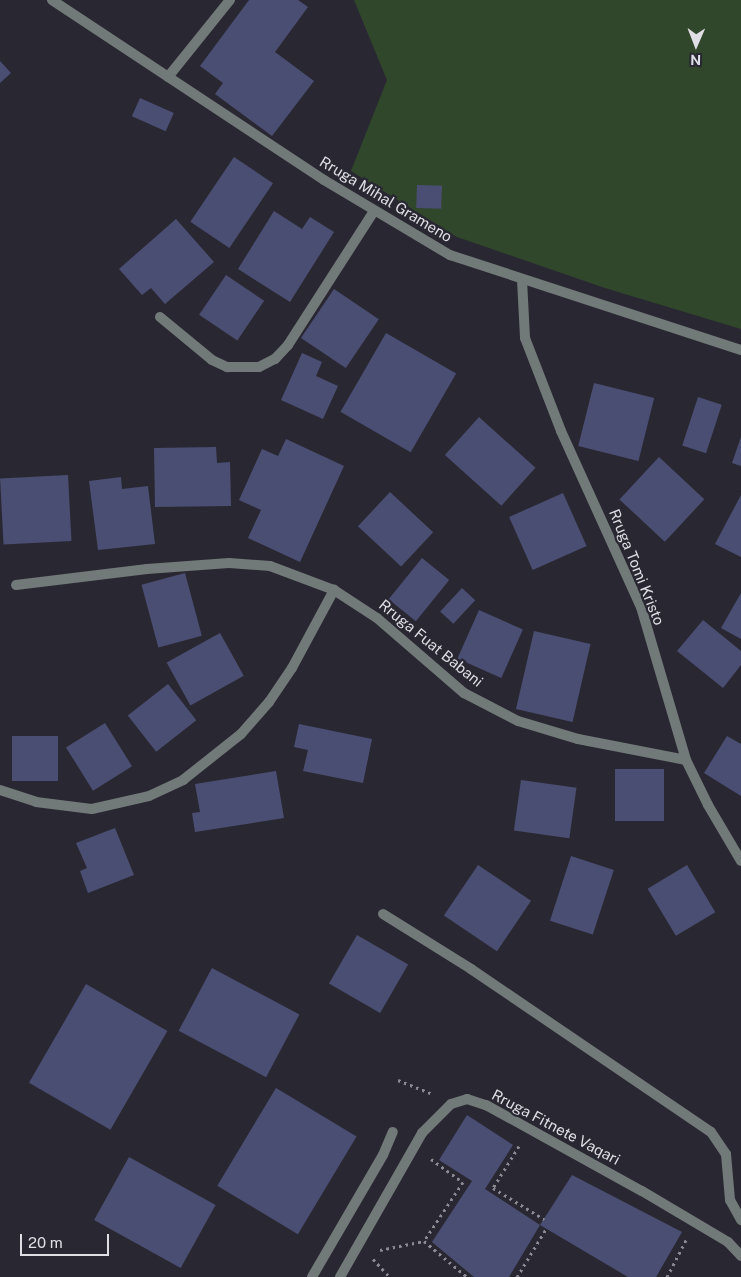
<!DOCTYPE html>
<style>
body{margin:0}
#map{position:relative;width:741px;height:1277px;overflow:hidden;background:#292832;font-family:"Public Sans",sans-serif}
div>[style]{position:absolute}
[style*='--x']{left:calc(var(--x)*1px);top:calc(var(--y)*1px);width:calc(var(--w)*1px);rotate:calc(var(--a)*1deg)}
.green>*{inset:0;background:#31472c}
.building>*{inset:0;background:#4b4e73;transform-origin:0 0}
.path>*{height:3px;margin-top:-1.5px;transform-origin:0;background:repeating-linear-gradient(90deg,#8b8a92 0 2.5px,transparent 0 6.5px)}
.service>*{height:10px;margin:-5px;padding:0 5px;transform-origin:5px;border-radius:5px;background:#727979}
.minor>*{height:10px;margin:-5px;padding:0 5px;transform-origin:5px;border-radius:5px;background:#727979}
.tertiary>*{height:10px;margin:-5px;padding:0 5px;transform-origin:5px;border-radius:5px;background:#727979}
span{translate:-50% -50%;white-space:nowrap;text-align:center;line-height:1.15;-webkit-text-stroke:4.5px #292832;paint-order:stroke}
.street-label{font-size:15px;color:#dfdee5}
.north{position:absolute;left:671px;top:20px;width:50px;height:50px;-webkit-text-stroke:4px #292832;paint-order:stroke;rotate:181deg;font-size:14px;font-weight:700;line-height:20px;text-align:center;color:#dfdee5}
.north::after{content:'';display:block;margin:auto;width:18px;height:22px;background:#dfdee5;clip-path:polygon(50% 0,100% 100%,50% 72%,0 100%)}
.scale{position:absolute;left:20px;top:1234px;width:89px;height:22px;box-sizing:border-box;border:2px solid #dfdee5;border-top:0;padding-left:6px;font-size:15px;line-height:18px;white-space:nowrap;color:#dfdee5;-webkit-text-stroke:4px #292832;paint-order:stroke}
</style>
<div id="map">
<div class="green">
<i style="clip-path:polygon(354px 0,741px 0,741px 329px,605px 288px,457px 237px,351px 171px,387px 80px)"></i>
</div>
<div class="building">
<i style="clip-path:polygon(249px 0,298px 0,308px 7px,275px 52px,314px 81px,272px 136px,215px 94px,223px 83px,200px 66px)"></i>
<i style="clip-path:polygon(0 61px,11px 73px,0 83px)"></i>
<i style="left:140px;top:98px;width:37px;height:20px;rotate:24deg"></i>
<i style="left:234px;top:157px;width:47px;height:78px;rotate:34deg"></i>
<i style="left:417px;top:185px;width:25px;height:23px;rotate:2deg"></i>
<i style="clip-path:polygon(274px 211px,302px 229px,310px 217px,334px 232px,290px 302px,238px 269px)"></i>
<i style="clip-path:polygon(176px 219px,214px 262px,165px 304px,151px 288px,142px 295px,119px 269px)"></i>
<i style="left:226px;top:275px;width:46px;height:48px;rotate:34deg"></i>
<i style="left:334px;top:289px;width:54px;height:59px;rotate:34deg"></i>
<i style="left:386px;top:333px;width:81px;height:91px;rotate:30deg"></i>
<i style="clip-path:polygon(302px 353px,322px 362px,316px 376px,338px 386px,323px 419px,281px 400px)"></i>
<i style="left:594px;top:383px;width:62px;height:65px;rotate:14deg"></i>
<i style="left:698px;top:397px;width:25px;height:51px;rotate:18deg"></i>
<i style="left:479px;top:417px;width:76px;height:51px;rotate:42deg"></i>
<i style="clip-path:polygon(741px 437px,741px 466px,732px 463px)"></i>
<i style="clip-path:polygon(286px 439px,344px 466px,300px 562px,248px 538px,261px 510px,239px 500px,262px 449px,278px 456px)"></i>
<i style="clip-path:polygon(216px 447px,217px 463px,230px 462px,231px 506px,155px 507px,154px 448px)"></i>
<i style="left:659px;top:457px;width:62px;height:58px;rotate:43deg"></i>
<i style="left:68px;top:475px;width:66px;height:68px;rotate:87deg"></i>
<i style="clip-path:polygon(121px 477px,122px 489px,148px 486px,155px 544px,98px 550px,89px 481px)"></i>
<i style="left:390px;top:492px;width:59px;height:47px;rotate:43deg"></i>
<i style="left:563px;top:493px;width:58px;height:59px;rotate:66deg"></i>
<i style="clip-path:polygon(741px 495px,741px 557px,715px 544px)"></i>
<i style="left:422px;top:558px;width:35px;height:53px;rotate:39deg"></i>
<i style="left:185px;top:573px;width:65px;height:45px;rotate:75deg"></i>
<i style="left:462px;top:588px;width:18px;height:32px;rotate:43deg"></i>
<i style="clip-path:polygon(741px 593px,741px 639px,721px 628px)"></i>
<i style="left:479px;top:610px;width:48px;height:53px;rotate:24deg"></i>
<i style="clip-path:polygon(703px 620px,741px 651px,741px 665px,723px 688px,677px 651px)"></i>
<i style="left:534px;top:631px;width:58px;height:80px;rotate:13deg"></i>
<i style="left:220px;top:633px;width:49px;height:61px;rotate:61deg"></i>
<i style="left:168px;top:684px;width:46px;height:51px;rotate:52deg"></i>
<i style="left:105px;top:723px;width:51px;height:46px;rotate:58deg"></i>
<i style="clip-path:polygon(299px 724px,372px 739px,363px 783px,303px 771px,308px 750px,294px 747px)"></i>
<i style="left:12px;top:736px;width:46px;height:45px"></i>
<i style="clip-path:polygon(727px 736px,741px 744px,741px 796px,704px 773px)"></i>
<i style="left:615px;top:769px;width:49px;height:52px"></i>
<i style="clip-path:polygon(276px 771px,284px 818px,195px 832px,192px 813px,200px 812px,195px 784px)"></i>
<i style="left:521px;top:780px;width:56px;height:51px;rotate:8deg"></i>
<i style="clip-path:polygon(115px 828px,134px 875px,88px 893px,80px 871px,87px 868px,76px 843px)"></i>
<i style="left:571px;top:856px;width:45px;height:68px;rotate:18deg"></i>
<i style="left:478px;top:865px;width:64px;height:61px;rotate:34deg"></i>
<i style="left:687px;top:865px;width:55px;height:46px;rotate:59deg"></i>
<i style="left:357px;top:935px;width:59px;height:56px;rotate:30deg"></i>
<i style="left:212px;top:968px;width:99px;height:71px;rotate:28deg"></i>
<i style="left:86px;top:984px;width:94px;height:114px;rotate:30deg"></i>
<i style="left:276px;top:1088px;width:94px;height:114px;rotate:31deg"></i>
<i style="clip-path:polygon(467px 1115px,513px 1145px,485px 1189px,540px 1225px,572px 1175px,682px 1232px,656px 1277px,628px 1277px,540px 1225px,509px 1277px,474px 1277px,432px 1242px,472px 1181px,439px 1160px)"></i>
<i style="left:129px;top:1157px;width:99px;height:72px;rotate:29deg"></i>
</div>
<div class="path">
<i style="--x:398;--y:1080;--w:37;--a:22"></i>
<i style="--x:519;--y:1146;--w:49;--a:121.8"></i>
<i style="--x:493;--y:1188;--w:60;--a:31.3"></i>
<i style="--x:431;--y:1159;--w:39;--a:36"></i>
<i style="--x:463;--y:1182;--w:71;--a:123.5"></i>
<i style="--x:424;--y:1241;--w:56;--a:39.9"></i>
<i style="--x:380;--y:1250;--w:45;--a:-11.6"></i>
<i style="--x:373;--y:1259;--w:25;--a:47"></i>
<i style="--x:517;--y:1277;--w:56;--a:-58.9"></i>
<i style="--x:667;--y:1277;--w:42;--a:-62.8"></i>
</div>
<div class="service">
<i style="--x:160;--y:317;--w:67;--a:39.6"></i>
<i style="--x:212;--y:360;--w:17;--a:25"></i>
<i style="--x:227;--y:367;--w:32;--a:0"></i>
<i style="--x:259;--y:367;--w:18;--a:-27"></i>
<i style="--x:275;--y:359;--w:19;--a:-47"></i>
<i style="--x:288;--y:345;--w:159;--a:-57.3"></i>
<i style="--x:312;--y:1277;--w:141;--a:-59.8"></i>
<i style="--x:383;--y:1155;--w:25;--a:-67"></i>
</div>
<div class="minor">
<i style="--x:168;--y:77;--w:99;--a:-51.2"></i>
<i style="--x:522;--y:280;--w:58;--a:87"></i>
<i style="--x:525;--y:338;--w:100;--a:68.8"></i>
<i style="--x:561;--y:431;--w:193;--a:65.6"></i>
<i style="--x:641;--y:607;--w:159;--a:73.6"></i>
<i style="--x:686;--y:760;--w:50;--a:63.9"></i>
<i style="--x:708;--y:805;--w:65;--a:59.5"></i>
<i style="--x:16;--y:585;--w:132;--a:-7"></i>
<i style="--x:147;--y:569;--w:82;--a:-4.2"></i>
<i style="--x:229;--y:563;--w:41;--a:4.2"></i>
<i style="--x:270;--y:566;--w:68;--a:20.6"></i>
<i style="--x:334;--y:590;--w:51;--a:33.1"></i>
<i style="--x:377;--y:618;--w:115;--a:40.8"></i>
<i style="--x:464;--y:693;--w:61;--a:27.4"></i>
<i style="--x:518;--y:721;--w:63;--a:16.7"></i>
<i style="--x:578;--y:739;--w:110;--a:11"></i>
<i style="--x:0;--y:790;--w:38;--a:18"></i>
<i style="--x:36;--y:802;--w:56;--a:7.1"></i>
<i style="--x:92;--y:809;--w:58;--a:-12.8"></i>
<i style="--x:149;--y:796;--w:38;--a:-25"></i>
<i style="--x:183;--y:780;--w:74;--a:-38.4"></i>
<i style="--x:241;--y:734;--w:43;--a:-48.8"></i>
<i style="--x:269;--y:702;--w:41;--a:-55.9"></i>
<i style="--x:292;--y:668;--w:89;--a:-61.7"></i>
<i style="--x:383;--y:914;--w:104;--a:32"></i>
<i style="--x:471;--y:969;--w:290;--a:34.2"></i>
<i style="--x:711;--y:1132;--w:27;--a:56"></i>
<i style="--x:726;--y:1154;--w:46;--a:85"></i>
<i style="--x:730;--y:1200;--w:23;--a:61"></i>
<i style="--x:340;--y:1277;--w:166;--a:-60.3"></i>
<i style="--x:422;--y:1133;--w:41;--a:-45"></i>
<i style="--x:451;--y:1104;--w:17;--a:-17"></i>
<i style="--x:467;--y:1099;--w:20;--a:18"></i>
<i style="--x:486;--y:1105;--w:178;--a:28.9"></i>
<i style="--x:642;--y:1191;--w:100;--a:30.7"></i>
<i style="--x:728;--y:1242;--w:19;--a:47"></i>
</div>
<div class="tertiary">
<i style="--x:52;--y:0;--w:326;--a:33.5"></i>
<i style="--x:324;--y:180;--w:147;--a:30.8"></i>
<i style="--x:450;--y:255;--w:306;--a:18.1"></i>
</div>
<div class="street-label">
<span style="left:386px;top:199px;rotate:31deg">Rruga Mihal Grameno</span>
<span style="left:637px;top:567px;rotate:68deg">Rruga Tomi Kristo</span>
<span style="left:431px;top:643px;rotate:39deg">Rruga Fuat Babani</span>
<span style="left:556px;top:1127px;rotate:28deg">Rruga Fitnete Vaqari</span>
</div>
<div class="north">N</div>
<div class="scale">20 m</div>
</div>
